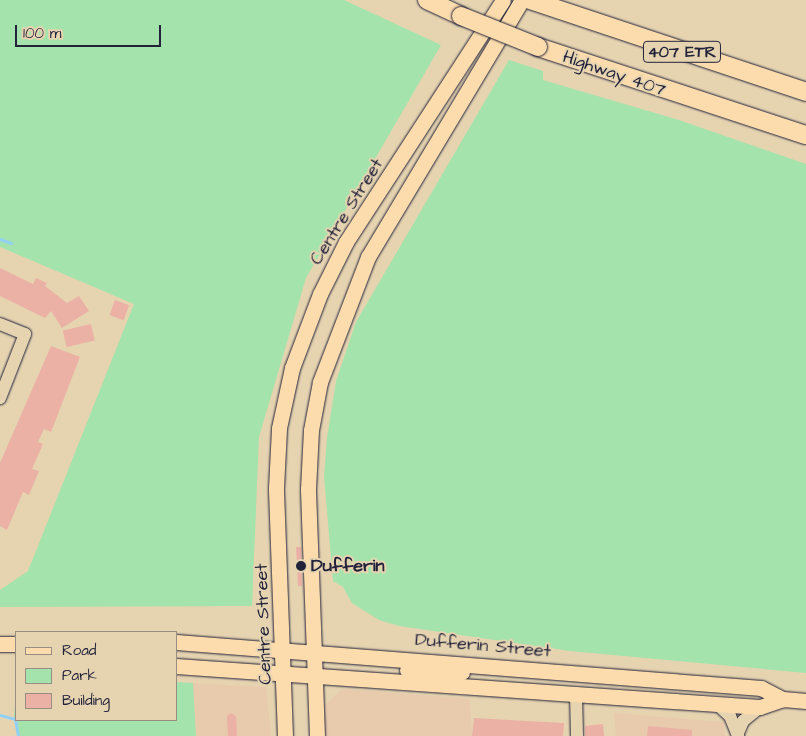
<!DOCTYPE html>
<style>
body{margin:0}
#map{position:relative;width:806px;height:736px;overflow:hidden;background:#e6d4b1;font-family:"Architects Daughter",sans-serif}
div>[style]{position:absolute}
[style*='--x']{left:calc(var(--x)*1px);top:calc(var(--y)*1px);width:calc(var(--w)*1px);rotate:calc(var(--a)*1deg)}
.built>*{inset:0;background:#e8caad}
.green>*{inset:0;background:#a4e3ab}
.stream>*{height:3px;margin:-1.5px;padding:0 1.5px;transform-origin:1.5px;border-radius:1.5px;background:#93d1f4}
.building>*{inset:0;background:#ebb1a5;transform-origin:0 0}
.roads{filter:drop-shadow(0 0 1px #22223b) drop-shadow(0 0 1px #22223b)}
.minor>*{height:12px;margin:-6px;padding:0 6px;transform-origin:6px;border-radius:6px;background:#e6d4b1}
.major>*{height:15px;margin:-7.5px;padding:0 7.5px;transform-origin:7.5px;border-radius:7.5px;background:#fcdcac}
.highway>*{height:18px;margin:-9px;padding:0 9px;transform-origin:9px;border-radius:9px;background:#fcdcac}
.bridges{filter:drop-shadow(0 0 1px #22223b) drop-shadow(0 0 1px #22223b)}
.highway-bridge>*{height:18px;margin:-9px;padding:0 9px;transform-origin:9px;border-radius:9px;background:#fcdcac}
.dots>*{width:14px;height:14px;translate:-50% -50%;box-sizing:border-box;border:2px solid #e6d4b1;border-radius:50%}
span{translate:-50% -50%;white-space:nowrap;text-align:center;line-height:1.15;-webkit-text-stroke:4px #e6d4b1;paint-order:stroke}
.shield-label span{padding:1px 4px;background:#e6d4b1;border:1px solid;border-radius:4px;-webkit-text-stroke-width:0}
.shield-label{font-size:16px;color:#22223b;font-weight:700}
.street-label{font-size:18px;color:#22223b}
.poi-label{font-size:18px;color:#22223b;font-weight:700}
.left{translate:0 -50%;text-align:left}
.legend{position:absolute;left:15px;top:631px;width:162px;height:90px;box-sizing:border-box;background:#e6d4b1;border:1px solid #988d82;margin:0;padding:6px 9px;list-style:none;font-size:15px;color:#22223b}
.legend li{display:flex;align-items:center;gap:10px;height:25px}
.legend b{width:25px;border:1px solid #988d82}
.scale{position:absolute;left:15px;top:25px;width:146px;height:22px;box-sizing:border-box;border:2px solid #22223b;border-top:0;padding-left:6px;font-size:15px;line-height:18px;white-space:nowrap;color:#22223b;-webkit-text-stroke:4px #e6d4b1;paint-order:stroke}
</style>
<div id="map">
<div class="built">
<i style="clip-path:polygon(193px 683px,266px 687px,271px 736px,196px 736px)"></i>
<i style="clip-path:polygon(342px 689px,470px 699px,472px 736px,325px 736px,325px 705px)"></i>
<i style="clip-path:polygon(614px 713px,724px 722px,725px 736px,616px 736px)"></i>
</div>
<div class="green">
<i style="clip-path:polygon(0 0,344px 0,441px 45px,306px 278px,259px 437px,252px 606px,0 607px,0 590px,28px 571px,134px 304px,0 247px)"></i>
<i style="clip-path:polygon(509px 60px,543px 71px,543px 80px,679px 120px,806px 164px,806px 673px,570px 651px,399px 626px,379px 620px,352px 603px,343px 587px,333px 581px,324px 476px,327px 438px,336px 381px,356px 322px)"></i>
<i style="clip-path:polygon(176px 682px,193px 683px,196px 736px,18px 736px,14px 715px,16px 696px,16px 720px,176px 720px)"></i>
</div>
<div class="stream">
<i style="--x:0;--y:239;--w:12;--a:20"></i>
<i style="--x:0;--y:715;--w:16;--a:15"></i>
<i style="--x:15;--y:719;--w:17;--a:80"></i>
</div>
<div class="building">
<i style="clip-path:polygon(0 268px,33px 284px,36px 278px,47px 283px,45px 286px,67px 303px,79px 296px,89px 311px,62px 328px,51px 311px,45px 318px,0 296px)"></i>
<i style="left:115px;top:300px;width:15px;height:16px;rotate:20deg"></i>
<i style="left:91px;top:324px;width:17px;height:29px;rotate:77deg"></i>
<i style="clip-path:polygon(51px 346px,80px 357px,51px 432px,44px 429px,38px 442px,43px 444px,32px 469px,39px 471px,29px 495px,23px 492px,7px 530px,0 526px,0 463px)"></i>
<i style="clip-path:polygon(296px 547px,301px 547px,302px 586px,298px 586px)"></i>
<i style="clip-path:polygon(231px 713px,236px 716px,237px 736px,228px 736px,227px 716px)"></i>
<i style="clip-path:polygon(474px 718px,564px 723px,563px 736px,472px 736px)"></i>
<i style="clip-path:polygon(603px 724px,604px 736px,585px 736px,585px 726px)"></i>
<i style="clip-path:polygon(648px 726px,692px 730px,692px 736px,647px 736px)"></i>
</div>
<div class="roads">
<div class="minor">
<i style="--x:0;--y:324;--w:27;--a:22"></i>
<i style="--x:25;--y:334;--w:69;--a:111.3"></i>
<i style="--x:576;--y:693;--w:43;--a:88.7"></i>
<i style="--x:717;--y:704;--w:18;--a:43"></i>
<i style="--x:730;--y:716;--w:22;--a:68"></i>
<i style="--x:738;--y:733;--w:13;--a:-67"></i>
<i style="--x:743;--y:721;--w:22;--a:-39"></i>
</div>
<div class="major">
<i style="--x:176;--y:642;--w:587;--a:4.5"></i>
<i style="--x:761;--y:688;--w:25;--a:27"></i>
<i style="--x:783;--y:699;--w:23;--a:5"></i>
<i style="--x:0;--y:644;--w:16;--a:0"></i>
<i style="--x:176;--y:666;--w:585;--a:4.02"></i>
<i style="--x:760;--y:707;--w:24;--a:-19"></i>
<i style="--x:407;--y:670;--w:55;--a:2.1"></i>
<i style="--x:285;--y:736;--w:248;--a:-92.1"></i>
<i style="--x:276;--y:488;--w:60;--a:-87.1"></i>
<i style="--x:279;--y:428;--w:61;--a:-77.8"></i>
<i style="--x:292;--y:368;--w:79;--a:-69.3"></i>
<i style="--x:320;--y:294;--w:58;--a:-63.4"></i>
<i style="--x:346;--y:242;--w:288;--a:-57"></i>
<i style="--x:317;--y:736;--w:247;--a:-92.1"></i>
<i style="--x:308;--y:489;--w:59;--a:-87.1"></i>
<i style="--x:311;--y:430;--w:49;--a:-79.4"></i>
<i style="--x:320;--y:382;--w:134;--a:-69"></i>
<i style="--x:368;--y:257;--w:300;--a:-59.1"></i>
</div>
<div class="highway">
<i style="--x:427;--y:0;--w:38;--a:25"></i>
<i style="--x:530;--y:0;--w:291;--a:18.4"></i>
<i style="--x:538;--y:47;--w:282;--a:18.2"></i>
</div>
</div>
<div class="bridges">
<div class="highway-bridge">
<i style="--x:461;--y:16;--w:83;--a:21.9"></i>
</div>
</div>
<div class="dots">
<i style="left:301px;top:566px;background:#22223b"></i>
</div>
<div class="shield-label">
<span style="left:682px;top:52px">407 ETR</span>
</div>
<div class="street-label">
<span style="left:614px;top:74px;rotate:19deg">Highway 407</span>
<span style="left:347px;top:212px;rotate:-58deg">Centre Street</span>
<span style="left:264px;top:624px;rotate:-92deg">Centre Street</span>
<span style="left:483px;top:646px;rotate:5deg">Dufferin Street</span>
</div>
<div class="poi-label">
<span class="left" style="left:311px;top:566px">Dufferin</span>
</div>
<ul class="legend">
<li><b style="height:6px;background:#fcdcac"></b>Road</li>
<li><b style="height:14px;background:#a4e3ab"></b>Park</li>
<li><b style="height:14px;background:#ebb1a5"></b>Building</li>
</ul>
<div class="scale">100 m</div>
</div>
